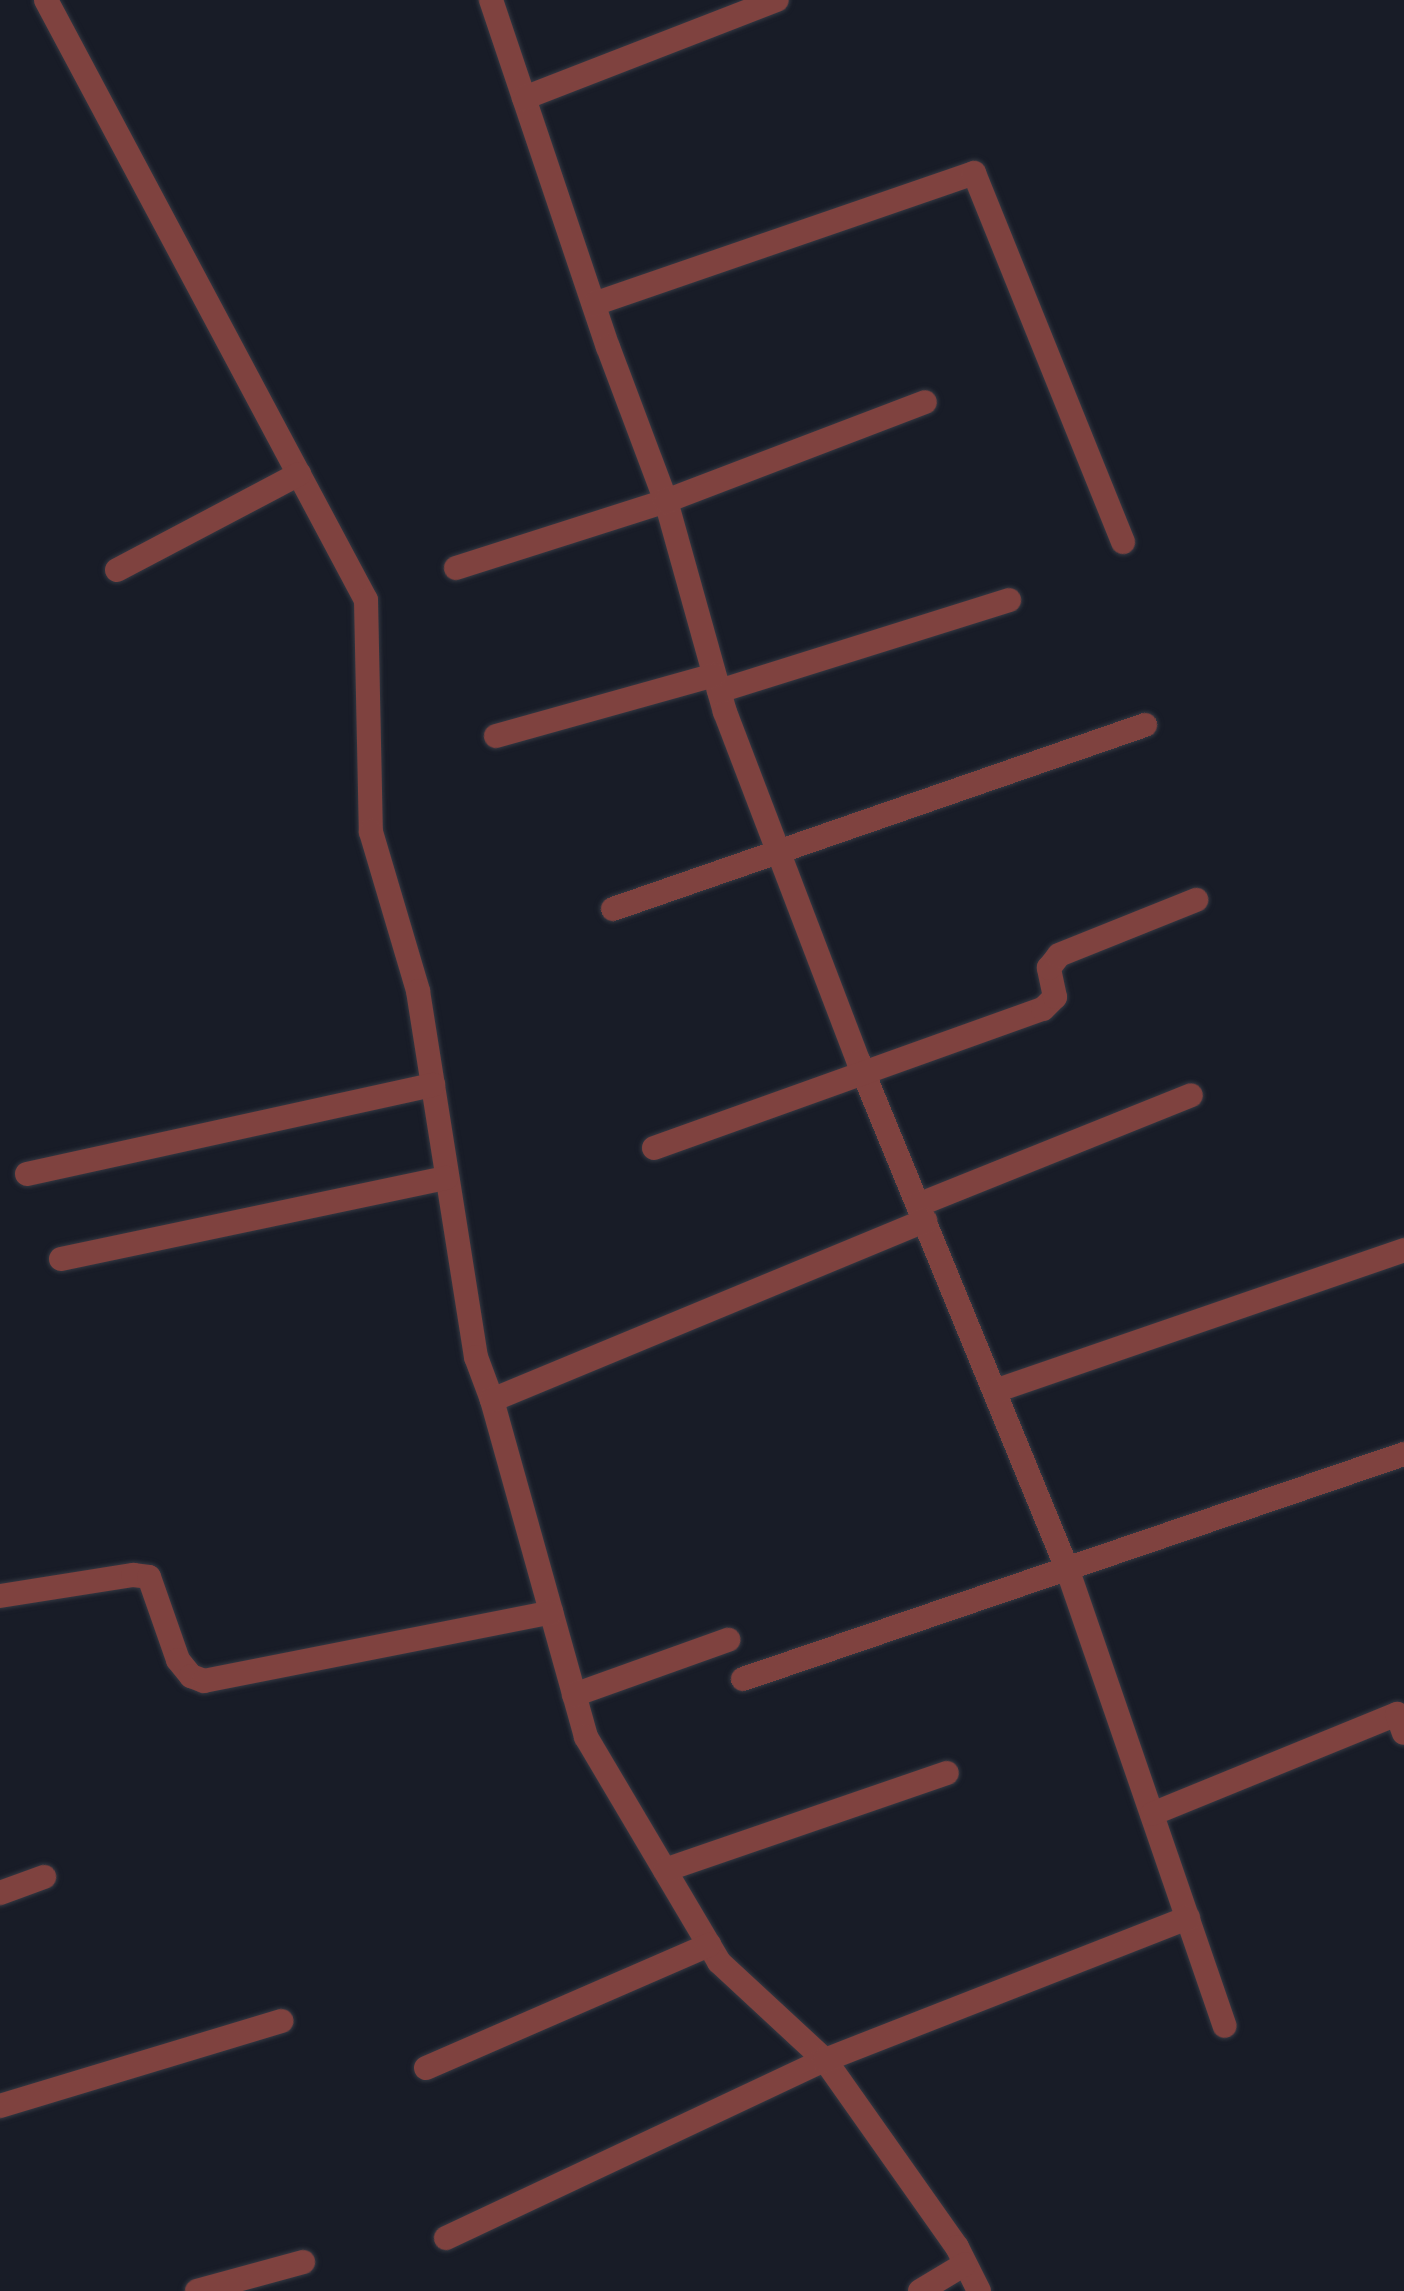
<!DOCTYPE html>
<style>
body{margin:0}
#map{position:relative;width:1404px;height:2291px;overflow:hidden;background:#181c27;font-family:"PT Sans",sans-serif}
div>[style]{position:absolute}
[style*='--x']{left:calc(var(--x)*1px);top:calc(var(--y)*1px);width:calc(var(--w)*1px);rotate:calc(var(--a)*1deg)}
.roads{filter:drop-shadow(0 0 2px #353943) drop-shadow(0 0 2px #353943)}
.minor>*{height:24px;margin:-12px;padding:0 12px;transform-origin:12px;border-radius:12px;background:#7f423f}
span{translate:-50% -50%;white-space:nowrap;text-align:center;line-height:1.15;-webkit-text-stroke:6px #06070b;paint-order:stroke}
</style>
<div id="map">
<div class="roads">
<div class="minor">
<i style="--x:46;--y:0;--w:680;--a:61.93"></i>
<i style="--x:366;--y:600;--w:232;--a:88.8"></i>
<i style="--x:371;--y:832;--w:166;--a:73.5"></i>
<i style="--x:418;--y:991;--w:371;--a:81"></i>
<i style="--x:476;--y:1357;--w:46;--a:69.6"></i>
<i style="--x:492;--y:1400;--w:350;--a:74.4"></i>
<i style="--x:586;--y:1737;--w:261;--a:59.4"></i>
<i style="--x:719;--y:1962;--w:144;--a:42.8"></i>
<i style="--x:825;--y:2060;--w:229;--a:54.8"></i>
<i style="--x:957;--y:2247;--w:49;--a:63.4"></i>
<i style="--x:491;--y:0;--w:366;--a:71.4"></i>
<i style="--x:608;--y:347;--w:165;--a:69.4"></i>
<i style="--x:666;--y:501;--w:219;--a:74.4"></i>
<i style="--x:725;--y:712;--w:375;--a:69.1"></i>
<i style="--x:859;--y:1062;--w:550;--a:67.68"></i>
<i style="--x:1068;--y:1571;--w:481;--a:71"></i>
<i style="--x:524;--y:98;--w:271;--a:-21.2"></i>
<i style="--x:594;--y:304;--w:402;--a:-19"></i>
<i style="--x:974;--y:173;--w:398;--a:68"></i>
<i style="--x:456;--y:568;--w:220;--a:-17.7"></i>
<i style="--x:666;--y:501;--w:277;--a:-20.9"></i>
<i style="--x:117;--y:570;--w:206;--a:-27.8"></i>
<i style="--x:719;--y:691;--w:304;--a:-17.4"></i>
<i style="--x:496;--y:736;--w:226;--a:-15.6"></i>
<i style="--x:613;--y:909;--w:563;--a:-19.08"></i>
<i style="--x:654;--y:1148;--w:413;--a:-19.7"></i>
<i style="--x:1043;--y:1009;--w:17;--a:-45"></i>
<i style="--x:1055;--y:997;--w:30;--a:-102"></i>
<i style="--x:1049;--y:968;--w:16;--a:-52"></i>
<i style="--x:1059;--y:955;--w:148;--a:-21.9"></i>
<i style="--x:27;--y:1174;--w:416;--a:-12.4"></i>
<i style="--x:918;--y:1205;--w:294;--a:-21.9"></i>
<i style="--x:61;--y:1259;--w:394;--a:-11.9"></i>
<i style="--x:995;--y:1391;--w:433;--a:-19"></i>
<i style="--x:492;--y:1400;--w:469;--a:-22.5"></i>
<i style="--x:0;--y:1596;--w:135;--a:-9"></i>
<i style="--x:133;--y:1575;--w:16;--a:7"></i>
<i style="--x:149;--y:1577;--w:88;--a:70.7"></i>
<i style="--x:178;--y:1660;--w:21;--a:51"></i>
<i style="--x:191;--y:1676;--w:14;--a:21"></i>
<i style="--x:204;--y:1681;--w:354;--a:-11.2"></i>
<i style="--x:743;--y:1679;--w:698;--a:-18.8"></i>
<i style="--x:574;--y:1695;--w:164;--a:-19.7"></i>
<i style="--x:1152;--y:1814;--w:265;--a:-22.2"></i>
<i style="--x:1397;--y:1714;--w:20;--a:70"></i>
<i style="--x:665;--y:1870;--w:298;--a:-19"></i>
<i style="--x:0;--y:1893;--w:47;--a:-20"></i>
<i style="--x:426;--y:2068;--w:309;--a:-23.5"></i>
<i style="--x:0;--y:2106;--w:294;--a:-16.8"></i>
<i style="--x:446;--y:2238;--w:419;--a:-25.2"></i>
<i style="--x:825;--y:2060;--w:390;--a:-21.4"></i>
<i style="--x:197;--y:2291;--w:110;--a:-15.3"></i>
<i style="--x:920;--y:2291;--w:52;--a:-31"></i>
</div>
</div>
</div>
